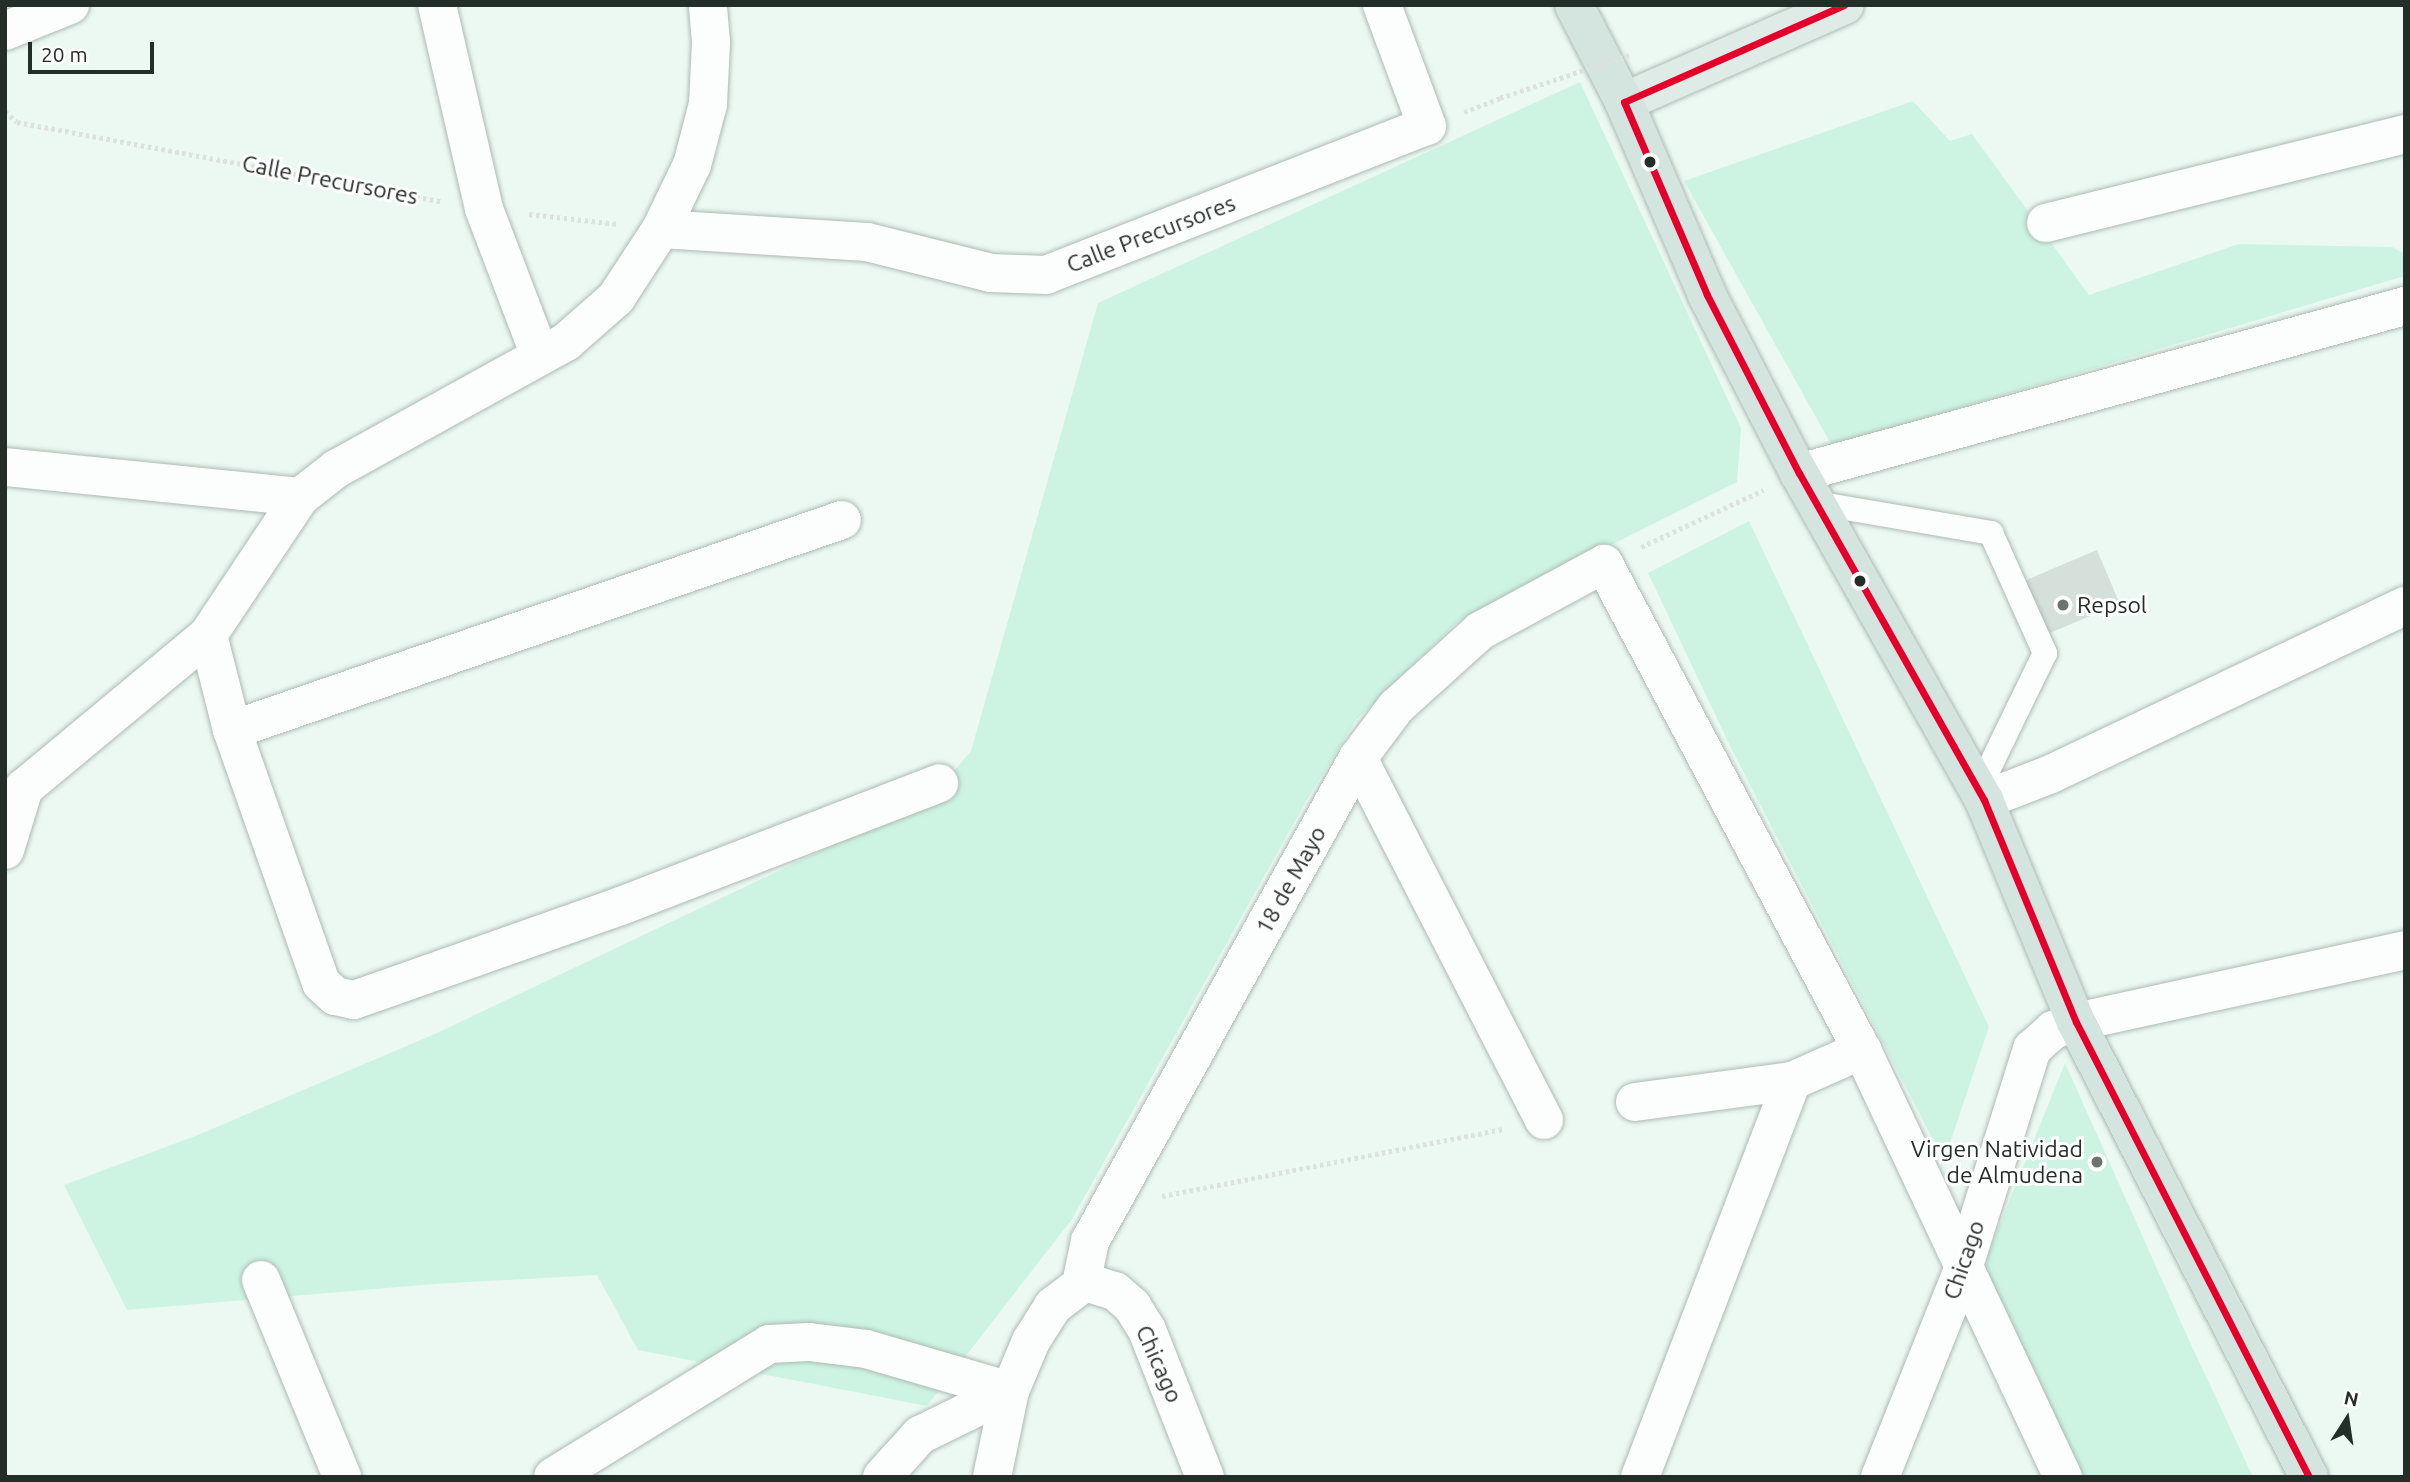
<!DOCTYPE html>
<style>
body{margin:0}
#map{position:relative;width:2410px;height:1482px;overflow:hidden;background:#ebf9f2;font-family:Ubuntu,sans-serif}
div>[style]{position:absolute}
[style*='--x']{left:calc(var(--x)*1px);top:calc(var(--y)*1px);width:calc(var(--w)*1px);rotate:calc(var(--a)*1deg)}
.green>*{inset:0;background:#cdf4e2}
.building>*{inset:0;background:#d5e0db;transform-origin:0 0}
.path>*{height:4.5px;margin-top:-2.25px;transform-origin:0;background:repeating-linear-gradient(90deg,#dde1df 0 3.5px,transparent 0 7px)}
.roads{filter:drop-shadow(0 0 2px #aebab4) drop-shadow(0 0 2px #aebab4)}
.service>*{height:24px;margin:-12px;padding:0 12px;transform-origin:12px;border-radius:12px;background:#fcfefd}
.minor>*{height:38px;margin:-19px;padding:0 19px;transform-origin:19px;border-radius:19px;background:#fcfefd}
.tertiary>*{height:38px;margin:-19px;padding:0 19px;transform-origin:19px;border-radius:19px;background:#fcfefd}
.secondary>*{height:38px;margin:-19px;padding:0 19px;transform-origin:19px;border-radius:19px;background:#fcfefd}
.primary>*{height:38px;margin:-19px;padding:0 19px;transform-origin:19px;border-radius:19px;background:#deebe6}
.trunk>*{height:38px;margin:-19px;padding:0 19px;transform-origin:19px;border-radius:19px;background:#d4e4de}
.path-bridge>*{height:4.5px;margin-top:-2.25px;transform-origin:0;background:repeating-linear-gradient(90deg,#dde1df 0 3.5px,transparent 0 7px)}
.bus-1>*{height:7px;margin:-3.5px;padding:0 3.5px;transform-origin:3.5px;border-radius:3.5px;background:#e4002b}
.dots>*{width:19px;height:19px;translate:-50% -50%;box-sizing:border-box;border:4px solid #fff;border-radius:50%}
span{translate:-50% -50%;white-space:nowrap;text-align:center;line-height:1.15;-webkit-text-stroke:6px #fff;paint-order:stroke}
.street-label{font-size:23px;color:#242e29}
.poi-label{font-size:23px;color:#242e29}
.left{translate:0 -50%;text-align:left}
.right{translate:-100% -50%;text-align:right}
.frame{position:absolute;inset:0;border:7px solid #242e29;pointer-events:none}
.north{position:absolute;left:2312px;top:1384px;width:70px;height:70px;-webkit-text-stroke:5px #fff;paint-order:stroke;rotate:12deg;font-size:19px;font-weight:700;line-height:28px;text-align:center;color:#242e29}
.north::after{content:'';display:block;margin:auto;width:24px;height:32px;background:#242e29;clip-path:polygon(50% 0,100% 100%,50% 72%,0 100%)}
.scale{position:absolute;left:28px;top:42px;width:126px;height:32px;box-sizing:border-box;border:4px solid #242e29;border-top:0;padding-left:9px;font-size:21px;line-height:24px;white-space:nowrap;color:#242e29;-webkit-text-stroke:5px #fff;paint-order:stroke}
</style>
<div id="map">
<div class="green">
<i style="clip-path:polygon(1580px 82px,1741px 428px,1737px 482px,1457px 622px,1357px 719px,1308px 798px,1072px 1219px,927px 1406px,638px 1350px,597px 1275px,434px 1284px,127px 1310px,64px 1185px,198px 1135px,437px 1033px,930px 799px,971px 751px,1098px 303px)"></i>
<i style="clip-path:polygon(1913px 101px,1950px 141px,1972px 134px,2089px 295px,2239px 244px,2392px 247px,2405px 254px,2405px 276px,1832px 446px,1684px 181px)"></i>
<i style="clip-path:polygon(1749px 521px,1989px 1027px,1944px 1161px,1731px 748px,1648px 573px)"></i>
<i style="clip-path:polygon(2065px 1063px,2188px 1338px,2253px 1477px,2084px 1477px,1979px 1276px)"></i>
</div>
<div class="building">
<i style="left:2097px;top:550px;width:58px;height:99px;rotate:67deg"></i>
</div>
<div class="path">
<i style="--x:5;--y:111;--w:16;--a:43"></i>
<i style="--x:17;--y:122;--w:431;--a:10.6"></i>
<i style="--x:1464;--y:112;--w:39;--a:-21"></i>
<i style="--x:529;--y:214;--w:90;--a:6.4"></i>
<i style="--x:1641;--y:547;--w:135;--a:-25"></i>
<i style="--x:1162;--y:1196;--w:349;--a:-11.1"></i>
</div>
<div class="roads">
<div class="service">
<i style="--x:1816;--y:503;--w:178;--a:9.7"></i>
<i style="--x:1991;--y:533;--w:132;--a:65.8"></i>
<i style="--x:2045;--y:653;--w:153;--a:115.9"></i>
</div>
<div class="minor">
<i style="--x:437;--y:5;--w:209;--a:77"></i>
<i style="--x:484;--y:209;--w:157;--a:69.1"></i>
<i style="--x:5;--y:31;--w:70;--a:-21.8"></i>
<i style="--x:2046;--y:223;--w:370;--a:-13.9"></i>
<i style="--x:661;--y:229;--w:206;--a:3.6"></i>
<i style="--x:867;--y:242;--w:128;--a:14"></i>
<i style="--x:991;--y:273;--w:55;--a:2.1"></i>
<i style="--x:1046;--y:275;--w:409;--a:-21.4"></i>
<i style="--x:1427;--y:126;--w:129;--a:-110.4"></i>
<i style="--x:5;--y:467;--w:297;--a:5.8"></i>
<i style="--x:1799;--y:473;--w:629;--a:-15.41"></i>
<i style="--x:208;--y:635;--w:98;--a:75.8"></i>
<i style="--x:232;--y:730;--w:268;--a:70.6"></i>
<i style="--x:321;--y:983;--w:19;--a:43"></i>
<i style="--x:335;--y:996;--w:19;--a:12"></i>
<i style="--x:354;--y:1000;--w:283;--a:-19.4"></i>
<i style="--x:621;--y:906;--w:341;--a:-21.1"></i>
<i style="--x:232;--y:730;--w:645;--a:-19"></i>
<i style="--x:1358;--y:758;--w:407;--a:62.8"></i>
<i style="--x:1984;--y:800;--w:72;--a:-21.2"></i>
<i style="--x:2051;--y:774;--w:392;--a:-25.4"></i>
<i style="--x:2076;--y:1022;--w:337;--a:-12.3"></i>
<i style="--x:1635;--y:1102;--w:158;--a:-7.6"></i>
<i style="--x:1792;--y:1081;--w:77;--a:-23.9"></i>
<i style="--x:261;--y:1280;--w:213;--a:67.6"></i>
<i style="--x:1081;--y:1284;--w:44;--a:-78.2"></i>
<i style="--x:1090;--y:1241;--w:552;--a:-60.98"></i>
<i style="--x:1358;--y:758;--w:64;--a:-53.3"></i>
<i style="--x:1396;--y:707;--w:113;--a:-42.1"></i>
<i style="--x:1480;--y:631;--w:141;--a:-28.4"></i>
<i style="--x:1604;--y:564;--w:550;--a:62.04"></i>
<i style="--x:1862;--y:1050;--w:472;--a:64.8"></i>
<i style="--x:553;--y:1477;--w:254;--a:-31.6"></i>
<i style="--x:769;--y:1344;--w:40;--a:-2.9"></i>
<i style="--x:809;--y:1342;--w:57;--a:7"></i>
<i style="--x:866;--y:1349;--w:150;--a:16.3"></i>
<i style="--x:882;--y:1477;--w:57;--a:-47.9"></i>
<i style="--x:920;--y:1435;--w:100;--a:-26.1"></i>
<i style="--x:1640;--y:1477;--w:424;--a:-69"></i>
</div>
<div class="tertiary">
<i style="--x:992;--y:1477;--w:88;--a:-78.2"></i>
<i style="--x:1010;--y:1391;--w:54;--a:-67.2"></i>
<i style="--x:1031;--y:1341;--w:41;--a:-57.8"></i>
<i style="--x:1053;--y:1306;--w:40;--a:-37"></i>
<i style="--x:1085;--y:1282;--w:31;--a:17"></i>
<i style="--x:1115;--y:1291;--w:23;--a:41"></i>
<i style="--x:1132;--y:1306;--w:28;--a:58"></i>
<i style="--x:1147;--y:1330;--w:158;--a:68.5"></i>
<i style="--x:1880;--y:1477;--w:224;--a:-68.2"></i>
<i style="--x:1963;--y:1269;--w:231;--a:-72.6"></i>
<i style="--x:2032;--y:1049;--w:28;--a:-42"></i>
<i style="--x:2053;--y:1030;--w:24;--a:-19"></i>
</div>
<div class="secondary">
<i style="--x:5;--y:850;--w:65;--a:-73"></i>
<i style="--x:24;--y:788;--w:239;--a:-39.7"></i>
<i style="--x:208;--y:635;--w:166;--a:-56.3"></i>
<i style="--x:300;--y:497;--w:46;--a:-37.9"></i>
<i style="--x:336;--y:469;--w:263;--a:-28.9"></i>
<i style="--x:566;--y:342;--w:67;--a:-41.3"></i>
<i style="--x:616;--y:298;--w:82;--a:-56.9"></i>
<i style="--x:661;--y:229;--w:71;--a:-64.2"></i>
<i style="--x:692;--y:165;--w:63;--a:-75.3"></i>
<i style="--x:708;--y:104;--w:62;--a:-87.2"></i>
<i style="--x:711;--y:42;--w:37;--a:-95"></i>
</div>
<div class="primary">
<i style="--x:1624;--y:102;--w:241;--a:-23.7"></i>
</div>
<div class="trunk">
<i style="--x:1574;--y:5;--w:109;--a:62.7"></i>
<i style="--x:1624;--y:102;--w:210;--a:66.7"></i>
<i style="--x:1707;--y:295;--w:200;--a:62.7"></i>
<i style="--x:1799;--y:473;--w:376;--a:60.5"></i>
<i style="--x:1984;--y:800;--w:240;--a:67.5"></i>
<i style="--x:2076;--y:1022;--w:511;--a:62.88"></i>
</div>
</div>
<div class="path-bridge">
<i style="--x:1500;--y:98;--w:136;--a:-18.4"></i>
</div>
<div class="bus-1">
<i style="--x:1844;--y:5;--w:240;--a:156.2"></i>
<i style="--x:1624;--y:102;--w:210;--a:66.7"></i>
<i style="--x:1707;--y:295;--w:200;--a:62.7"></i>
<i style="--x:1799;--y:473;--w:376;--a:60.5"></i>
<i style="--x:1984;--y:800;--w:240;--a:67.5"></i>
<i style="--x:2076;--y:1022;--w:511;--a:62.88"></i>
</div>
<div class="dots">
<i style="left:1650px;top:162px;background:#242e29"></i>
<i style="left:1860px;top:581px;background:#242e29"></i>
<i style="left:2063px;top:605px;background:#6a756f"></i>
<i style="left:2097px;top:1162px;background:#6a756f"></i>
</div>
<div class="street-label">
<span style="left:330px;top:180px;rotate:11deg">Calle Precursores</span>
<span style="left:1151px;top:234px;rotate:-21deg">Calle Precursores</span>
<span style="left:1291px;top:880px;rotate:-61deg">18 de Mayo</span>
<span style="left:1964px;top:1260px;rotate:-71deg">Chicago</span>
<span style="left:1159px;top:1364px;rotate:66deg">Chicago</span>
</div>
<div class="poi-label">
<span class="left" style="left:2077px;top:605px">Repsol</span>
<span class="right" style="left:2083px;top:1162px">Virgen Natividad<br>de Almudena</span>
</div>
<div class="frame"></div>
<div class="north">N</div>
<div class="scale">20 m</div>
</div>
